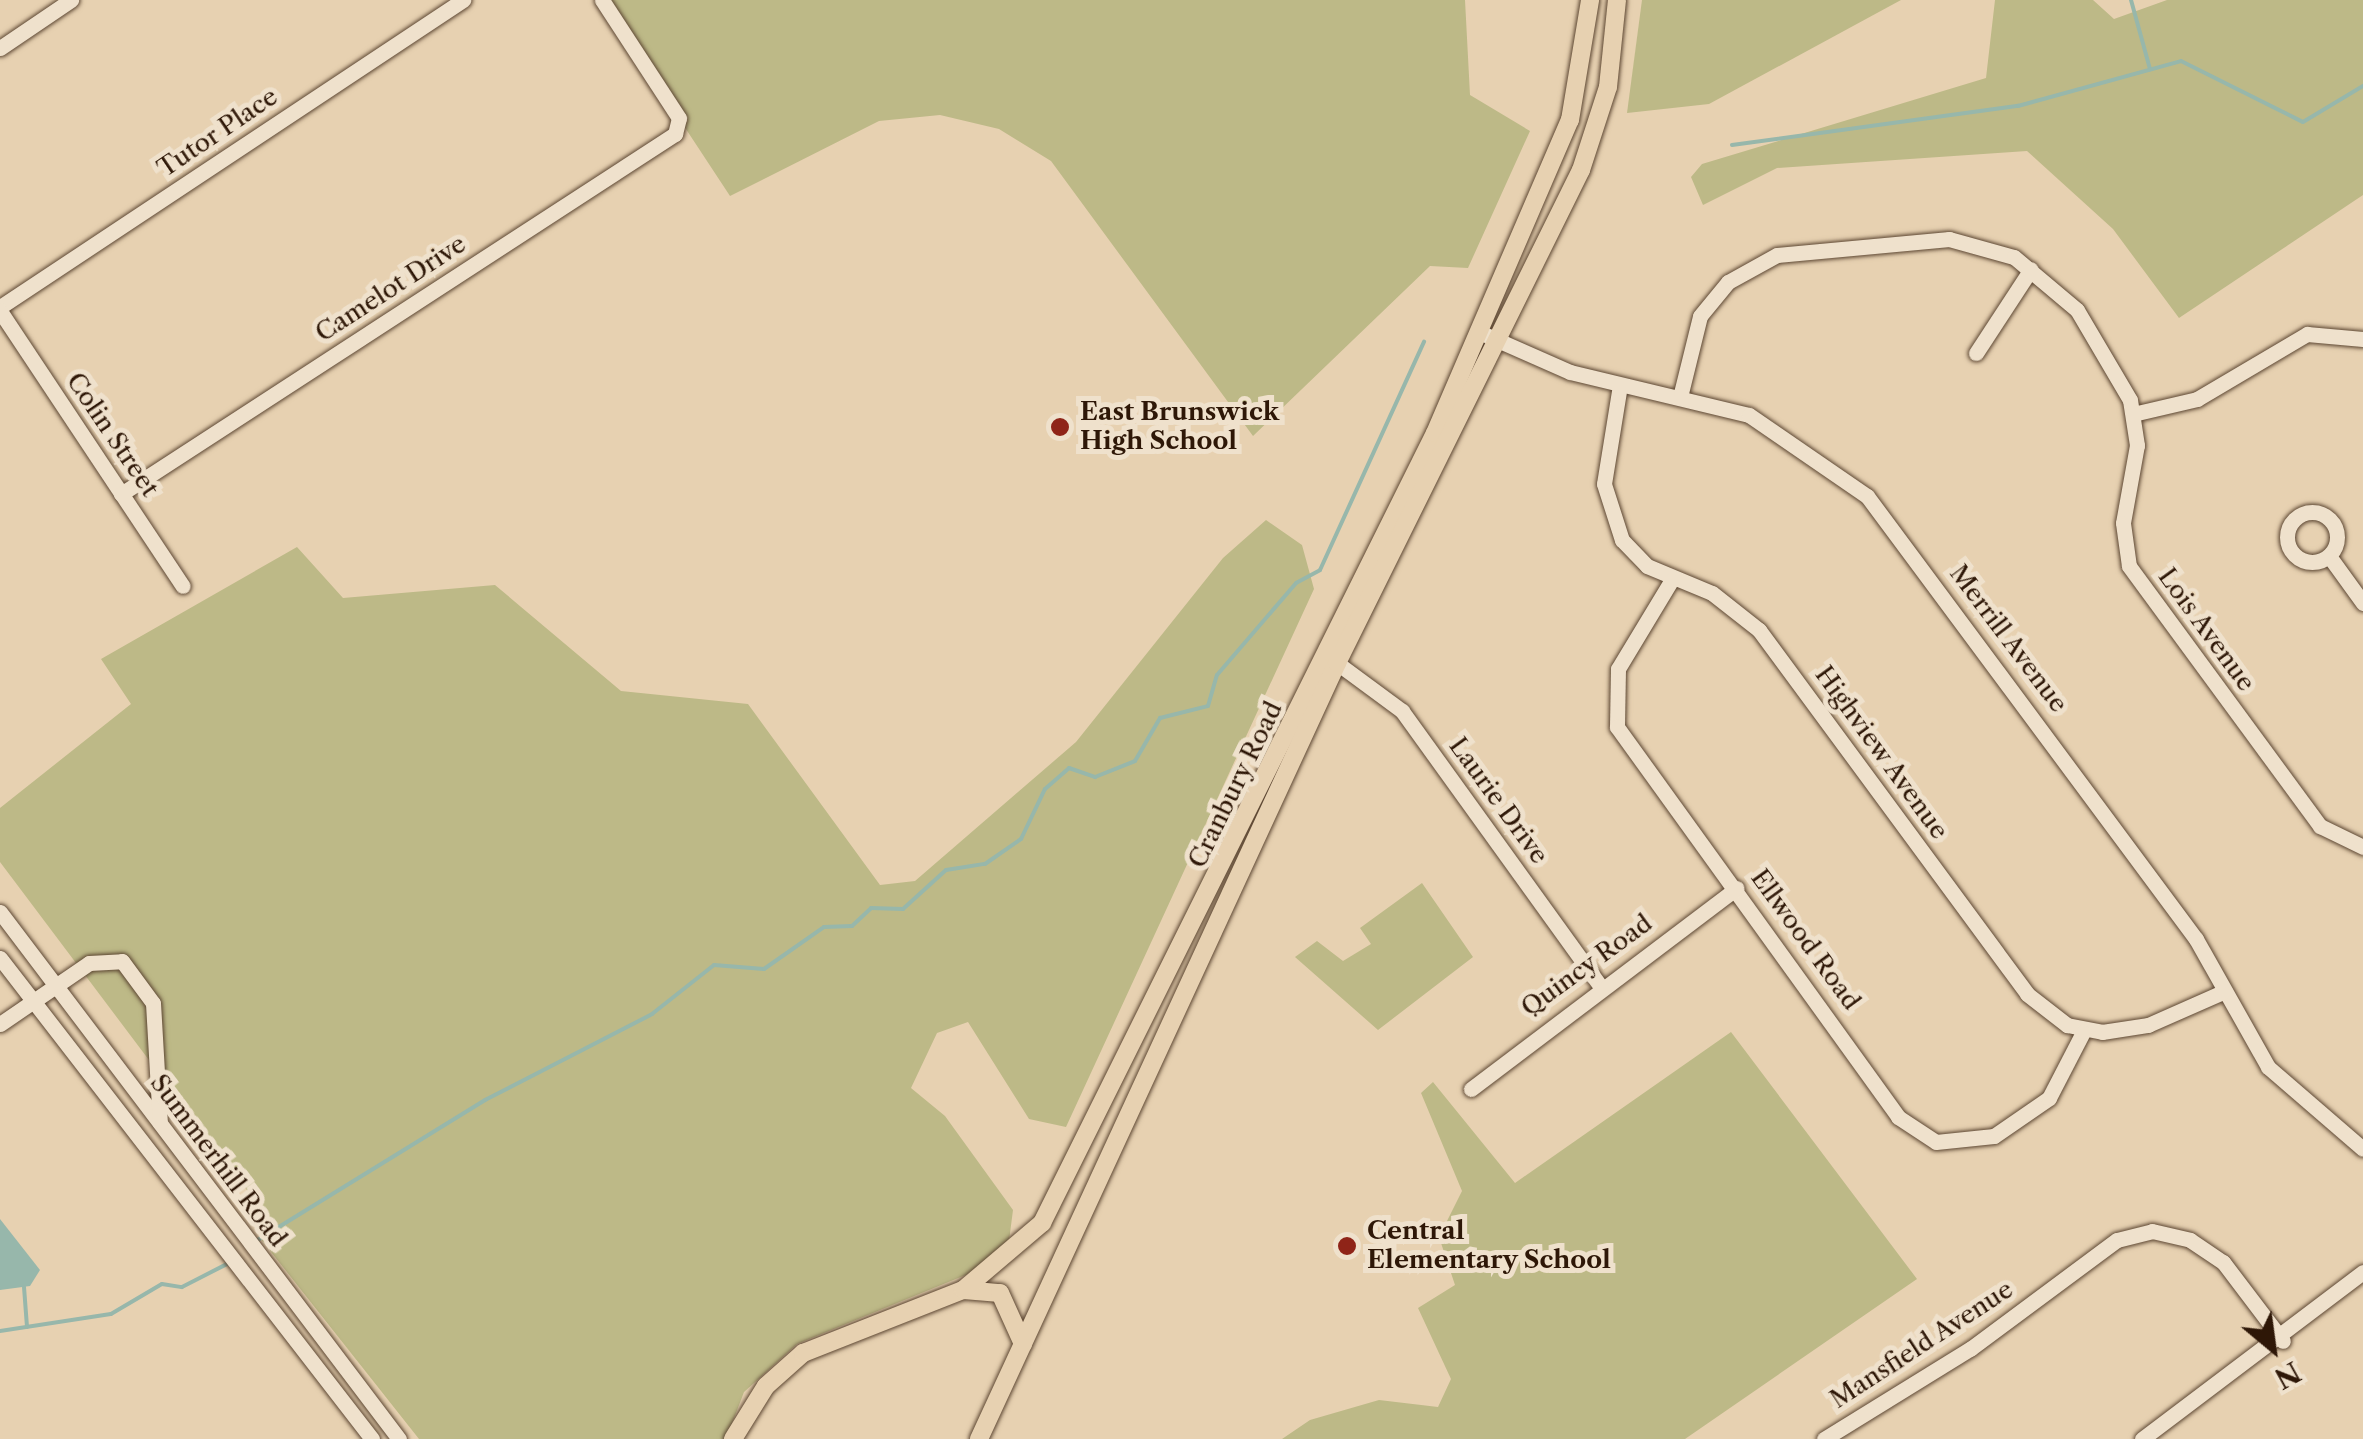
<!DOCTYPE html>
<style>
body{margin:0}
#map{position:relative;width:2363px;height:1439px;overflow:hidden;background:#e7d1b1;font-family:"Libre Caslon Text",serif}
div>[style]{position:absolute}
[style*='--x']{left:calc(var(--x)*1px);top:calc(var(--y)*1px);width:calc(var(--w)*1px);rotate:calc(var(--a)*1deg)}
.green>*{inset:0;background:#bdb987}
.water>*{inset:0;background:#97b7ab}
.stream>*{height:4px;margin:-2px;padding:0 2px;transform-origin:2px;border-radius:2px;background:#97b7ab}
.roads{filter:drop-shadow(0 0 2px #5c4632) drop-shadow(0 0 2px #5c4632)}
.minor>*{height:15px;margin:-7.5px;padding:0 7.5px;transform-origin:7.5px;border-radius:7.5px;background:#efe1cc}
.minor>.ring{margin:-7.5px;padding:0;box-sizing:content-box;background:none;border:15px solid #efe1cc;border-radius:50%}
.major>*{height:18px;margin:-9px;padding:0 9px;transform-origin:9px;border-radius:9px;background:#e7d1b1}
.dots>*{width:28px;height:28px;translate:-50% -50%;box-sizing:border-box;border:5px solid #efe1cc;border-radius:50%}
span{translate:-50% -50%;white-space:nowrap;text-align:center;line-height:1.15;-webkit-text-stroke:10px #efe1cc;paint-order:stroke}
.street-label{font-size:25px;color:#2e1707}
.poi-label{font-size:25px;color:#2e1707;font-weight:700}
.left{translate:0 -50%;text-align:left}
.north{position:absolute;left:2223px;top:1299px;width:100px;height:100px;-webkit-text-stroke:8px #efe1cc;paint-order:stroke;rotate:151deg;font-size:28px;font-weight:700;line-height:40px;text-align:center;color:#2e1707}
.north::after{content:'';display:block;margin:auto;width:35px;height:45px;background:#2e1707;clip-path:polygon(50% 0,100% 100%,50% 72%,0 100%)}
</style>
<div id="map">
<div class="green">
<i style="clip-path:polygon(601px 0,1465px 0,1470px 95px,1530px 131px,1468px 268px,1430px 266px,1253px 436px,1051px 161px,999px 129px,940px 115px,879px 121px,730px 196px)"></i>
<i style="clip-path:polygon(1642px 0,1901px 0,1709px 104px,1627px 113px)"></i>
<i style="clip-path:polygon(1995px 0,2093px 0,2114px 19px,2167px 0,2363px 0,2363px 195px,2179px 318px,2113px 229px,2027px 151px,1777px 168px,1703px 205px,1691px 177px,1702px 164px,1986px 78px)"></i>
<i style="clip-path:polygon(1266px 520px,1302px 545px,1314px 589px,1066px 1127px,1029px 1119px,968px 1022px,937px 1033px,911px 1088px,945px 1116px,1013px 1210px,1009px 1241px,968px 1274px,797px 1344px,744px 1392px,726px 1439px,419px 1439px,260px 1238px,267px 1217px,0 862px,0 808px,131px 704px,101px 659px,297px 547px,343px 598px,495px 585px,621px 691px,748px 704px,880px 885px,915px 881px,1076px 742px,1223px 558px)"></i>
<i style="clip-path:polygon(1422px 883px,1473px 957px,1378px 1030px,1295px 957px,1317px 941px,1343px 961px,1371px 944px,1360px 928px)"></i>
<i style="clip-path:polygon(1731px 1032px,1917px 1279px,1685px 1439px,1282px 1439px,1310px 1420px,1379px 1400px,1438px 1407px,1451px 1379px,1418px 1308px,1455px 1285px,1439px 1237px,1462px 1191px,1421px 1093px,1433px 1082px,1515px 1183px)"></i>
</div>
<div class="water">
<i style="clip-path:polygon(0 1219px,40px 1270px,30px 1286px,0 1290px)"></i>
</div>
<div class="stream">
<i style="--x:2131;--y:0;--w:72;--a:74.6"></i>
<i style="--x:1732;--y:145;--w:289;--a:-7.8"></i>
<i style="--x:2018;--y:106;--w:169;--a:-15.4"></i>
<i style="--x:2181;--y:61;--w:136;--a:26.6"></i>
<i style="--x:2303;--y:122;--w:70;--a:-31"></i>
<i style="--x:256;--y:1241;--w:269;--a:-31.6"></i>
<i style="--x:485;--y:1100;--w:188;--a:-27.2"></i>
<i style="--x:652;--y:1014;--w:79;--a:-38.3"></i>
<i style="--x:714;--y:965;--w:50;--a:4.6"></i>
<i style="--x:764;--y:969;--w:73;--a:-35"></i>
<i style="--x:824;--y:927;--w:28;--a:-2"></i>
<i style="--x:852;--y:926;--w:26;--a:-43"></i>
<i style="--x:871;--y:908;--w:32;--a:2"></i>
<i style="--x:903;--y:909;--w:58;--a:-42.2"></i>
<i style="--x:946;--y:870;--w:39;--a:-9"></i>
<i style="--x:985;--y:864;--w:44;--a:-34.8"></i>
<i style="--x:1021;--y:839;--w:55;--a:-64.4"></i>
<i style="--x:1045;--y:789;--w:32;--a:-41"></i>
<i style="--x:1069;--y:768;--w:28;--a:19"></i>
<i style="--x:1095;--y:777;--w:43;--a:-21.8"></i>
<i style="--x:1135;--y:761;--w:50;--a:-59.8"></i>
<i style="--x:1160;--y:718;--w:49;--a:-14"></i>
<i style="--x:1208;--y:706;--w:32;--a:-74"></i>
<i style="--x:1217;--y:675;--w:121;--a:-49.3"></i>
<i style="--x:1296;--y:583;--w:27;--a:-28"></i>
<i style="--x:1320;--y:570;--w:251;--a:-65.5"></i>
<i style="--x:24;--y:1287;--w:40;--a:85.7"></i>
<i style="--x:0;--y:1331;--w:112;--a:-8.7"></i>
<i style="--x:111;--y:1314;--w:59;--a:-30.5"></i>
<i style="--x:162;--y:1284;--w:20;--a:9"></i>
<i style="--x:182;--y:1287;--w:53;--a:-27.1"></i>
</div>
<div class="roads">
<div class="minor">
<i style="--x:0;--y:48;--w:86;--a:-34.1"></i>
<i style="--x:0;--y:307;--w:556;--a:-33.55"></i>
<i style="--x:0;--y:311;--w:330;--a:56.4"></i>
<i style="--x:1479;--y:332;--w:99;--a:23.7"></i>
<i style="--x:1570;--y:372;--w:184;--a:13.5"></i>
<i style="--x:1749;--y:415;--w:143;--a:34.5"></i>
<i style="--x:1867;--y:496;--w:552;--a:53.4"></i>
<i style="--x:2196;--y:939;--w:147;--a:60.6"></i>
<i style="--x:2268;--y:1067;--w:125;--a:40.8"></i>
<i style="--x:1976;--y:353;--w:100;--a:-56.8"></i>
<i style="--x:1620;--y:385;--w:100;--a:99.2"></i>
<i style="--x:1604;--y:484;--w:59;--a:72.2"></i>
<i style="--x:1622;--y:540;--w:36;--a:46"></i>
<i style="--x:1647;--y:566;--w:70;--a:22.6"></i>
<i style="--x:1712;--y:593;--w:60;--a:38.2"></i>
<i style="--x:1759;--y:630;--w:452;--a:53.6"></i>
<i style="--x:2027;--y:994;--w:51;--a:37.8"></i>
<i style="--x:2067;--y:1025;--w:36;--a:11"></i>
<i style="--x:2102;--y:1032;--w:47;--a:-8.7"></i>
<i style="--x:2148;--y:1025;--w:84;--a:-23.8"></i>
<i style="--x:1681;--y:393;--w:79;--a:-76.1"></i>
<i style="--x:1700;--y:316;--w:44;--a:-50.5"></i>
<i style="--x:1728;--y:282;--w:56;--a:-28.9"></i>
<i style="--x:1777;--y:255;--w:173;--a:-5.3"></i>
<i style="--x:1949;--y:239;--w:67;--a:15.5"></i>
<i style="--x:2014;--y:257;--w:82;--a:40.1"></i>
<i style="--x:2077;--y:310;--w:104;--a:59.5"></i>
<i style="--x:2130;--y:400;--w:46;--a:81.2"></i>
<i style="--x:2137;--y:445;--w:79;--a:100.2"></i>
<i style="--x:2123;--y:523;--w:43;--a:82.1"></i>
<i style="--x:2129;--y:566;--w:323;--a:53.7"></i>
<i style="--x:2320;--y:826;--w:48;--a:26"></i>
<i style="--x:2133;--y:414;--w:66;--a:-13.2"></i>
<i style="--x:2197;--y:399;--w:128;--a:-30.6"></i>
<i style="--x:2307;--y:334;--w:56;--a:5.1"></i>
<i style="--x:121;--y:494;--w:661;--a:-33.02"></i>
<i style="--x:675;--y:134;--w:16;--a:-76"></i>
<i style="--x:679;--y:118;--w:141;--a:-123.1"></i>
<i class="ring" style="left:2287px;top:512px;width:35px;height:35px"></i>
<i style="--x:2329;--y:556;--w:58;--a:54.1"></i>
<i style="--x:1671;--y:581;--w:103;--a:121.1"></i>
<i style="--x:1618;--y:669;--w:58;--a:91"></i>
<i style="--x:1617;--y:727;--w:481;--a:54.2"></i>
<i style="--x:1898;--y:1117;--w:45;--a:33.3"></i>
<i style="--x:1936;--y:1142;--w:58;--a:-5.9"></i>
<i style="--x:1994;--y:1136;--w:67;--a:-34.6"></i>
<i style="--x:2049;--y:1098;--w:74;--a:-62.7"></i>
<i style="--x:1337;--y:663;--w:81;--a:36.4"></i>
<i style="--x:1402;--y:711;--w:339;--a:54.2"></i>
<i style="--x:0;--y:912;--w:661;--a:52.87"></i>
<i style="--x:0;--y:958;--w:608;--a:52.28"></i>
<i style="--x:0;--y:1024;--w:108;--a:-34.4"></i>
<i style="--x:89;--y:963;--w:33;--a:-3"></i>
<i style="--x:122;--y:961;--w:52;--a:53.6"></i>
<i style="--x:153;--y:1003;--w:120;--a:86.7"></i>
<i style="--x:1471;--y:1089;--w:333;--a:-37.1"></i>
<i style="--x:1824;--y:1439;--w:172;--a:-31.7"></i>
<i style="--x:1970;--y:1349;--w:183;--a:-36.6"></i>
<i style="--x:2117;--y:1240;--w:36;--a:-14"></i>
<i style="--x:2152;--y:1231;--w:39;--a:13"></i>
<i style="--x:2190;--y:1240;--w:40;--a:34"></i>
<i style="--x:2223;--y:1262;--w:99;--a:52.8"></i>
<i style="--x:2142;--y:1439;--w:277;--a:-37.1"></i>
</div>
<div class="major">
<i style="--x:964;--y:1290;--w:36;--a:5"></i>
<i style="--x:1000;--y:1293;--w:56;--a:65.7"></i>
<i style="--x:733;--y:1439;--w:62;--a:-58.1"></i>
<i style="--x:766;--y:1386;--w:50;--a:-41.7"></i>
<i style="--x:803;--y:1353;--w:172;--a:-21.5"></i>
<i style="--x:963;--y:1290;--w:104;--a:-40.3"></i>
<i style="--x:1042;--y:1223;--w:882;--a:-63.55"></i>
<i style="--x:1435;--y:433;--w:341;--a:-66.7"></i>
<i style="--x:1570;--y:120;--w:122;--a:-80.5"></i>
<i style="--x:979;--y:1439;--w:855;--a:-65.23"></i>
<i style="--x:1337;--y:663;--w:550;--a:-63.67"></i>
<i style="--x:1581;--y:170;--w:87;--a:-72"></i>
<i style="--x:1608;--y:87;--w:87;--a:-84.1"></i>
</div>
</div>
<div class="dots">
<i style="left:1060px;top:427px;background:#8f2418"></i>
<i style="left:1347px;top:1246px;background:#8f2418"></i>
</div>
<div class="street-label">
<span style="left:218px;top:133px;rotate:-34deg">Tutor Place</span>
<span style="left:391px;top:289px;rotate:-33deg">Camelot Drive</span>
<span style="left:112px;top:435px;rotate:56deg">Colin Street</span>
<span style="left:2206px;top:630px;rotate:54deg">Lois Avenue</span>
<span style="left:2008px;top:639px;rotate:53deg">Merrill Avenue</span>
<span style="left:1881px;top:753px;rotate:54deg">Highview Avenue</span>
<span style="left:1236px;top:785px;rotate:-64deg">Cranbury Road</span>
<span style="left:1498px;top:801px;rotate:54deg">Laurie Drive</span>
<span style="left:1805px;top:940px;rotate:54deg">Ellwood Road</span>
<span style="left:1587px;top:966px;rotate:-36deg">Quincy Road</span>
<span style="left:218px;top:1161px;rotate:53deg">Summerhill Road</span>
<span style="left:1922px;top:1345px;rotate:-33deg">Mansfield Avenue</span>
</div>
<div class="poi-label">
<span class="left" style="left:1080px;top:427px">East Brunswick<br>High School</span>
<span class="left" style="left:1367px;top:1246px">Central<br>Elementary School</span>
</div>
<div class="north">N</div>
</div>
